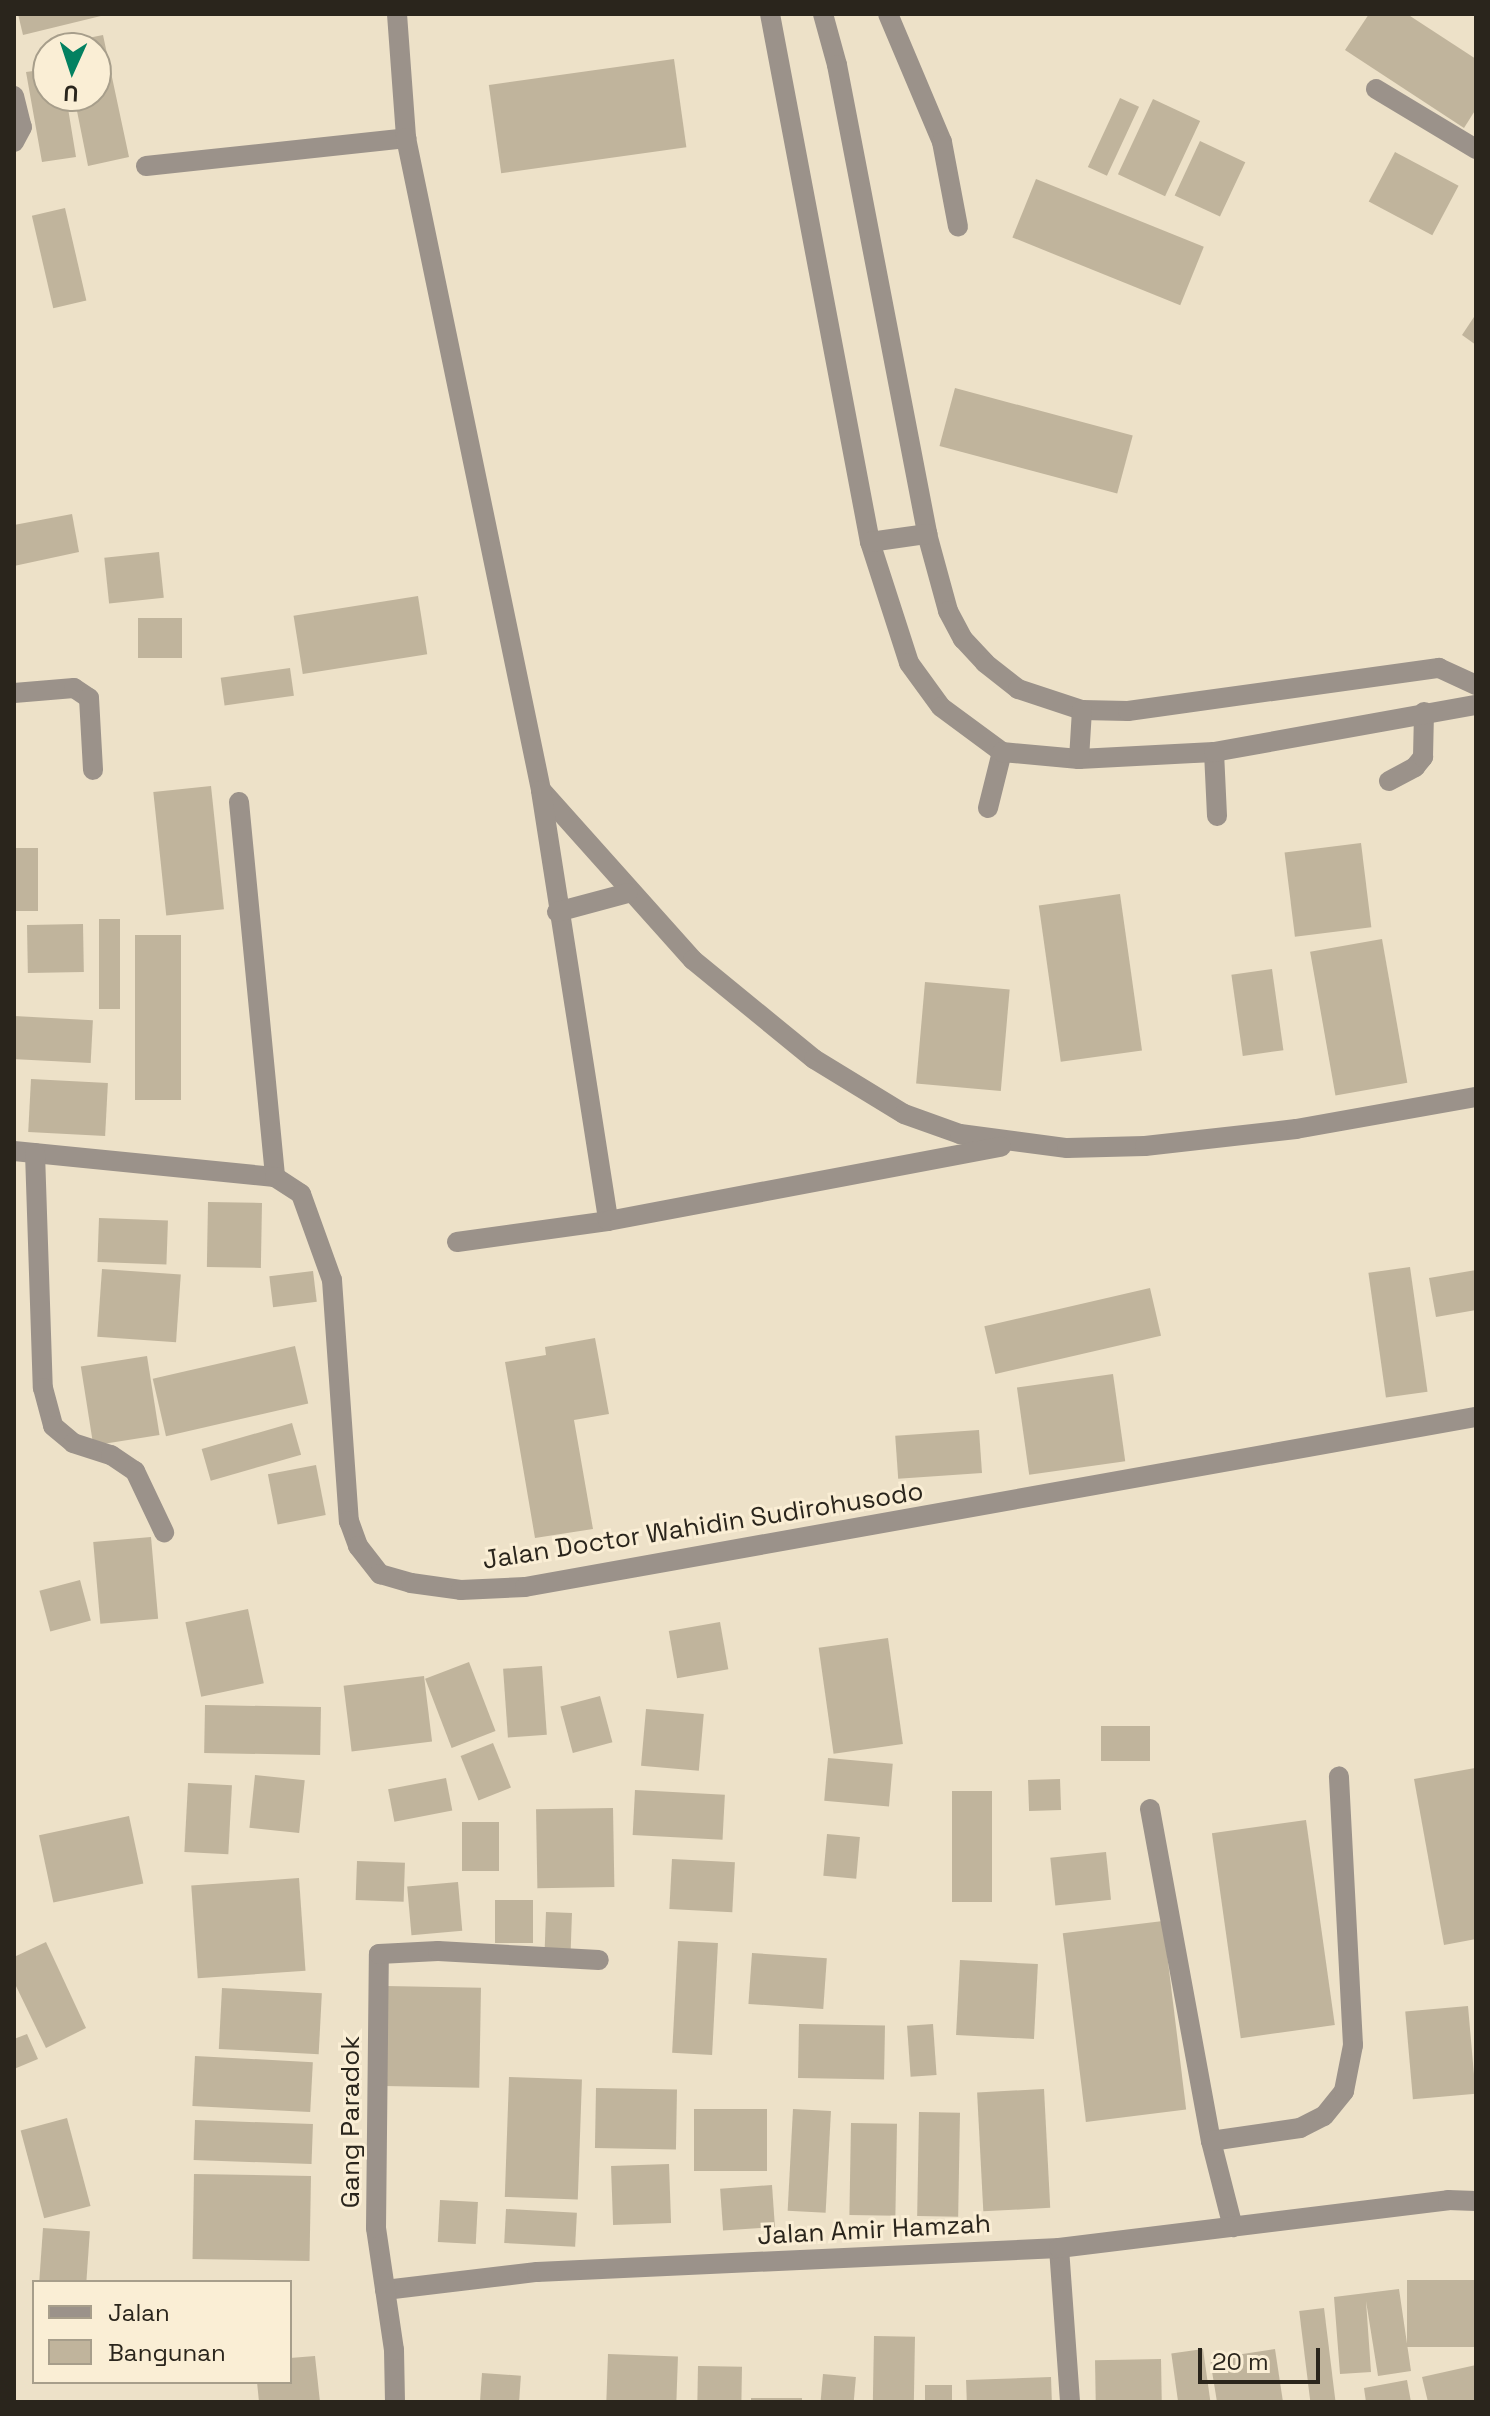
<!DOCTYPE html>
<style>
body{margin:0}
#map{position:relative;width:1490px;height:2416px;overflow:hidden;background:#ede1c8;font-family:"Space Grotesk",sans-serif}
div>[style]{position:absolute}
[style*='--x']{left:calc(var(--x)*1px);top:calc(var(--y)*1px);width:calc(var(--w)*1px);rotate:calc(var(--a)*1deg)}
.building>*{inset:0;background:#c0b49c;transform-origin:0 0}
.lane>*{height:20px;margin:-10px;padding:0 10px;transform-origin:10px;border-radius:10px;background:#9b928a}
.street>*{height:20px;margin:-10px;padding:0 10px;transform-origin:10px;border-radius:10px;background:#9b928a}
span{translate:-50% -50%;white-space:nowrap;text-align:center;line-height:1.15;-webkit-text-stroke:6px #faeed5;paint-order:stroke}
.street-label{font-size:26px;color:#2a251c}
.frame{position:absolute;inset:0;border:16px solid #2a251c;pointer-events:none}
.legend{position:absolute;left:32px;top:2280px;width:260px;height:104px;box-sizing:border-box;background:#faeed5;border:2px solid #a79e8b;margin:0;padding:10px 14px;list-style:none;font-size:24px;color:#2a251c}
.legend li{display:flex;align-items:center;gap:16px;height:40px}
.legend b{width:40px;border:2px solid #a79e8b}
.north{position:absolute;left:32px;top:32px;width:80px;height:80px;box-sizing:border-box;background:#faeed5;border:2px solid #a79e8b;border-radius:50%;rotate:183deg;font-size:22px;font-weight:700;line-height:32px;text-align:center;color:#2a251c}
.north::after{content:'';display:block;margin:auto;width:28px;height:36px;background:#038161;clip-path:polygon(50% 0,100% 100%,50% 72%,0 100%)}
.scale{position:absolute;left:1198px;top:2348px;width:122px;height:36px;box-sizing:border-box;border:4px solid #2a251c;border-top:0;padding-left:10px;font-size:24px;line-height:28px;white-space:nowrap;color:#2a251c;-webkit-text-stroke:6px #faeed5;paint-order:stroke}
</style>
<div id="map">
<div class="building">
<i style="clip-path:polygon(18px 14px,105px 14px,105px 15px,23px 35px)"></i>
<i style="clip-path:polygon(1369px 14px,1407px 14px,1476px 59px,1476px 109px,1464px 128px,1345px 50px)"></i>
<i style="clip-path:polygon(103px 35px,129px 157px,88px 166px,74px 96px,96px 96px,96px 48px,64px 48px,63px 43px)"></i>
<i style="left:674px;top:59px;width:89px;height:187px;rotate:82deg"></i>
<i style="clip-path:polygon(48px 69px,48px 96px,66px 96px,76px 157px,42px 162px,26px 72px)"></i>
<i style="left:1120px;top:98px;width:21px;height:76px;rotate:25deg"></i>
<i style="left:1153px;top:99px;width:52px;height:83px;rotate:25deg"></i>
<i style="left:1200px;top:141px;width:50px;height:60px;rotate:25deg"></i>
<i style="left:1395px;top:152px;width:72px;height:56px;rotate:28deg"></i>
<i style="left:1036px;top:179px;width:181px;height:63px;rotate:22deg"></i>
<i style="left:65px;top:208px;width:95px;height:34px;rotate:77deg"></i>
<i style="clip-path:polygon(1476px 314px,1476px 345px,1462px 335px)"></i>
<i style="left:955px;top:388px;width:184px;height:60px;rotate:15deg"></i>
<i style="clip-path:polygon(72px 514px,79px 552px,14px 566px,14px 525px)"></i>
<i style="left:159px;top:552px;width:46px;height:55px;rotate:84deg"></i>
<i style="left:418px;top:596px;width:59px;height:126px;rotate:81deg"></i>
<i style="left:138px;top:618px;width:44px;height:40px"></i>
<i style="left:290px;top:668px;width:28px;height:70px;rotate:82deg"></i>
<i style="left:211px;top:786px;width:124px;height:58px;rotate:84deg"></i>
<i style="left:1361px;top:843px;width:85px;height:77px;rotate:83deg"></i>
<i style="left:14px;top:848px;width:24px;height:63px"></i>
<i style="left:1120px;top:894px;width:158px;height:82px;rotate:82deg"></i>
<i style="left:99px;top:919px;width:21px;height:90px"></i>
<i style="left:83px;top:924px;width:48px;height:56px;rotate:89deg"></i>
<i style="left:181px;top:935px;width:165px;height:46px;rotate:90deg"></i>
<i style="left:1382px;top:939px;width:146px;height:73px;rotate:80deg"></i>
<i style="left:1272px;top:969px;width:82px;height:41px;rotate:82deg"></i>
<i style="left:925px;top:982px;width:85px;height:102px;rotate:5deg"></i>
<i style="left:14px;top:1016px;width:79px;height:43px;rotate:3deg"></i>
<i style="left:31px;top:1079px;width:77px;height:53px;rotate:3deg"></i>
<i style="left:208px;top:1202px;width:54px;height:65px;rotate:1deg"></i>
<i style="left:99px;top:1218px;width:69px;height:44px;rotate:2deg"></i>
<i style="left:1410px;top:1267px;width:126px;height:42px;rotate:82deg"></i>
<i style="left:102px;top:1269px;width:79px;height:68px;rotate:4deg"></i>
<i style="clip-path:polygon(1476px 1270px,1476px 1310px,1436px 1317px,1429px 1278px)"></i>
<i style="left:313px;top:1271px;width:31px;height:44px;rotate:83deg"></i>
<i style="left:1150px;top:1288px;width:49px;height:170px;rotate:77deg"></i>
<i style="clip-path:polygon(595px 1338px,609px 1414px,574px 1420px,593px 1529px,535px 1538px,505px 1362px,546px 1355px,545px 1347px)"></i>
<i style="left:295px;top:1346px;width:59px;height:146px;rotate:77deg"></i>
<i style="left:147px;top:1356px;width:80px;height:67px;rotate:81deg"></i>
<i style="left:1113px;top:1374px;width:88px;height:97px;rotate:82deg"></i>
<i style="left:292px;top:1423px;width:33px;height:94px;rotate:74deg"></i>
<i style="left:979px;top:1430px;width:43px;height:84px;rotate:86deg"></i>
<i style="left:316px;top:1465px;width:51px;height:49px;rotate:79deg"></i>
<i style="left:151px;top:1537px;width:82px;height:58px;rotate:85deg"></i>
<i style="left:80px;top:1580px;width:42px;height:42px;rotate:75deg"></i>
<i style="left:248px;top:1609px;width:76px;height:64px;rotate:78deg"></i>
<i style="left:720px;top:1622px;width:48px;height:52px;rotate:80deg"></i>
<i style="left:888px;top:1638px;width:107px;height:70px;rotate:82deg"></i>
<i style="left:469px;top:1662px;width:74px;height:47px;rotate:69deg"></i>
<i style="left:542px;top:1666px;width:69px;height:39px;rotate:86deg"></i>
<i style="left:424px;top:1676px;width:66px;height:81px;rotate:83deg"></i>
<i style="left:600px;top:1696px;width:48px;height:41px;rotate:75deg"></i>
<i style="left:205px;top:1705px;width:116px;height:48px;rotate:1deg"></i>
<i style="left:646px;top:1709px;width:58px;height:57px;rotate:5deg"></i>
<i style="left:1101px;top:1726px;width:49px;height:35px"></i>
<i style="left:493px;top:1743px;width:48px;height:35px;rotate:68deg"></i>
<i style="left:828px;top:1758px;width:65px;height:43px;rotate:5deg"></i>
<i style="clip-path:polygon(1475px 1768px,1476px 1939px,1444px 1945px,1414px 1779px)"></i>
<i style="left:255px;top:1775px;width:50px;height:53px;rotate:6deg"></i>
<i style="left:446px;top:1778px;width:33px;height:59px;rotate:79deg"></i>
<i style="left:1060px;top:1779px;width:31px;height:32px;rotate:88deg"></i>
<i style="left:188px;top:1783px;width:44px;height:69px;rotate:3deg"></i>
<i style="left:635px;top:1790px;width:90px;height:45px;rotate:3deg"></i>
<i style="left:952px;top:1791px;width:40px;height:111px"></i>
<i style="left:613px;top:1808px;width:79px;height:77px;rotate:89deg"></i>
<i style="left:129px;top:1816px;width:69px;height:92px;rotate:78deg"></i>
<i style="left:1306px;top:1820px;width:207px;height:95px;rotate:82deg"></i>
<i style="left:462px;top:1822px;width:37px;height:49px"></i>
<i style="left:827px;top:1834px;width:33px;height:42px;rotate:5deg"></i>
<i style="left:1106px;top:1852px;width:48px;height:56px;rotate:84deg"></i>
<i style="left:672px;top:1859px;width:63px;height:50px;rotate:3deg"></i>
<i style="left:357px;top:1861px;width:48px;height:39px;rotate:2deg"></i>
<i style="left:299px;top:1878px;width:93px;height:108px;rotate:86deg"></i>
<i style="left:458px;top:1882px;width:49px;height:51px;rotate:85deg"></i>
<i style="left:495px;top:1900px;width:38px;height:43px"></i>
<i style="left:546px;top:1912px;width:26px;height:44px;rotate:2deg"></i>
<i style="left:1163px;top:1921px;width:190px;height:101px;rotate:83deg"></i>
<i style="left:678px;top:1941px;width:40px;height:112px;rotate:3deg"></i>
<i style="clip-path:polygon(46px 1942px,86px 2028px,46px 2048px,14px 1982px,14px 1957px)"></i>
<i style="left:752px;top:1953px;width:75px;height:51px;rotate:4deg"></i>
<i style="left:960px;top:1960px;width:78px;height:75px;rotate:3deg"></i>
<i style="left:386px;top:1986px;width:95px;height:100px;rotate:1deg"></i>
<i style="left:222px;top:1988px;width:100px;height:61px;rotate:3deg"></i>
<i style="left:1468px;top:2006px;width:88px;height:63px;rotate:85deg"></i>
<i style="left:799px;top:2024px;width:86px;height:54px;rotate:1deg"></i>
<i style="left:933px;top:2024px;width:51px;height:26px;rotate:86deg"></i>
<i style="clip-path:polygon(27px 2034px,38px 2059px,14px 2069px,14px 2039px)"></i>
<i style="left:195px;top:2056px;width:118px;height:50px;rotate:3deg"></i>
<i style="left:509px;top:2077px;width:73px;height:120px;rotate:2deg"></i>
<i style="left:596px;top:2088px;width:81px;height:60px;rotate:1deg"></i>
<i style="left:1044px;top:2089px;width:119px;height:67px;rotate:87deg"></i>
<i style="left:694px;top:2109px;width:73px;height:62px"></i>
<i style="left:793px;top:2109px;width:38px;height:102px;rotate:3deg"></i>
<i style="left:919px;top:2112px;width:41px;height:104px;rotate:1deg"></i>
<i style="left:67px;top:2118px;width:91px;height:48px;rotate:75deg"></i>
<i style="left:195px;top:2120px;width:118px;height:40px;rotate:2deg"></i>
<i style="left:851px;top:2123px;width:46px;height:92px;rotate:1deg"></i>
<i style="left:669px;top:2164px;width:59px;height:58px;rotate:88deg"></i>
<i style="left:194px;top:2174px;width:117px;height:85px;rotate:1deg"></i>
<i style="left:772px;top:2185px;width:42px;height:52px;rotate:86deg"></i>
<i style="left:440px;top:2200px;width:38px;height:42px;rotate:3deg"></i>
<i style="left:506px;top:2209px;width:71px;height:34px;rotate:3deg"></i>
<i style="left:43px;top:2228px;width:47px;height:54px;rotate:4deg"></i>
<i style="left:1476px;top:2280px;width:67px;height:69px;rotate:90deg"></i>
<i style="clip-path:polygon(1399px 2289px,1411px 2371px,1378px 2376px,1366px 2301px,1371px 2372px,1340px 2374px,1334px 2297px)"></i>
<i style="left:1324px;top:2308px;width:95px;height:25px;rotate:83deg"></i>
<i style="left:874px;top:2336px;width:41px;height:66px;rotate:1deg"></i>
<i style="left:1203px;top:2349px;width:53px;height:32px;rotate:82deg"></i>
<i style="clip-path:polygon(1275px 2349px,1283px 2402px,1217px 2402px,1210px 2359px)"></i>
<i style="left:608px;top:2354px;width:70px;height:48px;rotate:2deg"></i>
<i style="clip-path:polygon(315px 2356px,320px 2402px,259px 2402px,257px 2382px,290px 2382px,290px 2358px)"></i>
<i style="left:1161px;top:2359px;width:43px;height:66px;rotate:89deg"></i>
<i style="clip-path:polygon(1476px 2365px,1476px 2402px,1428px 2402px,1422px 2377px)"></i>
<i style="left:698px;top:2366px;width:44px;height:36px;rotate:1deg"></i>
<i style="left:482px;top:2373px;width:39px;height:29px;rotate:4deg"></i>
<i style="left:823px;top:2374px;width:33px;height:28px;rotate:5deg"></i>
<i style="left:1051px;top:2377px;width:25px;height:85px;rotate:88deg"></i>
<i style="clip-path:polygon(1407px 2380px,1411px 2402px,1366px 2402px,1364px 2388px)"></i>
<i style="left:925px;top:2385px;width:27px;height:17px"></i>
<i style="left:751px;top:2398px;width:51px;height:4px"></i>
</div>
<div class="lane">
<i style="--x:888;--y:14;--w:139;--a:67.1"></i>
<i style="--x:942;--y:142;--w:86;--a:79.3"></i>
<i style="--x:146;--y:166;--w:262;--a:-6.1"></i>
<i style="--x:1214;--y:752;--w:64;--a:87.3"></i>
<i style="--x:1389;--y:781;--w:30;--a:-28"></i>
<i style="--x:1415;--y:767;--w:13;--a:-51"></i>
<i style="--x:1423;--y:757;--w:45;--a:-88.7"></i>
<i style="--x:988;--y:808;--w:58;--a:-76"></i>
</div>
<div class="street">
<i style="--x:397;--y:14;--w:124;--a:85.8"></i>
<i style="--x:406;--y:138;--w:666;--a:78.3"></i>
<i style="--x:541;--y:790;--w:228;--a:48.2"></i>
<i style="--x:693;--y:960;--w:156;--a:39.3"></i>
<i style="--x:814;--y:1059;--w:105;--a:31.4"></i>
<i style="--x:904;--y:1114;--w:59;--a:19.7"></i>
<i style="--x:960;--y:1134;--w:108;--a:7.5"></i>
<i style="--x:1067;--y:1148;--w:78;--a:-1.5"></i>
<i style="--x:1145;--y:1146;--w:152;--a:-6.4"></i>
<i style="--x:1296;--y:1129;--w:183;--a:-10.1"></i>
<i style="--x:770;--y:14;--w:537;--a:79.28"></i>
<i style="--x:870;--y:542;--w:127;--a:72.1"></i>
<i style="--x:909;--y:663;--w:54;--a:54"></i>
<i style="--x:941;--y:707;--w:76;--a:36.4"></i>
<i style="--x:1002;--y:752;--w:77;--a:5.2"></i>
<i style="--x:1079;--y:759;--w:135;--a:-3"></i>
<i style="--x:1214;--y:752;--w:266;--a:-10.2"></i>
<i style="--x:823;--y:14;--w:53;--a:74.6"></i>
<i style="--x:837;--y:65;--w:478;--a:79.1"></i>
<i style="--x:927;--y:534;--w:80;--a:74.7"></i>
<i style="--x:948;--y:611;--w:32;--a:62"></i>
<i style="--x:963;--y:639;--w:33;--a:47"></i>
<i style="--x:985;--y:663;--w:42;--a:38.2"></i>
<i style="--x:1018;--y:689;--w:67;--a:18.2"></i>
<i style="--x:1082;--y:710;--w:46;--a:1.2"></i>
<i style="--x:1128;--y:711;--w:314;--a:-7.9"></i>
<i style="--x:1439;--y:668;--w:41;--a:24.7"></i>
<i style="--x:1376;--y:89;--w:117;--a:31"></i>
<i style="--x:14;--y:96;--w:32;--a:76"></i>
<i style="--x:22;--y:127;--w:17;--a:118"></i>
<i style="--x:870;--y:542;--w:58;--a:-8"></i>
<i style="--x:14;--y:693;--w:60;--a:-4.8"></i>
<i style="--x:74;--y:688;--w:18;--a:34"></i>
<i style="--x:89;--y:698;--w:72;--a:86.8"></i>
<i style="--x:1079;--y:759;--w:49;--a:-86.5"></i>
<i style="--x:541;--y:791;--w:435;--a:81.1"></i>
<i style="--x:239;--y:802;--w:377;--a:84.5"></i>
<i style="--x:557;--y:912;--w:73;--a:-15"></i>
<i style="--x:14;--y:1151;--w:262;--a:5.7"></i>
<i style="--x:275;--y:1177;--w:31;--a:33"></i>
<i style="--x:301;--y:1194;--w:91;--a:70.2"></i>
<i style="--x:332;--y:1280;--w:242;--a:86"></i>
<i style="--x:349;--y:1521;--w:27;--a:70"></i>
<i style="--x:358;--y:1546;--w:36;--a:52"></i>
<i style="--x:380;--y:1574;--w:32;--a:16"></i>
<i style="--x:411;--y:1583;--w:50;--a:8"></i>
<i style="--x:461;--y:1590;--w:64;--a:-2.7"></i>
<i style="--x:525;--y:1587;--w:966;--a:-10.14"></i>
<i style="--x:35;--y:1153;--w:235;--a:88.1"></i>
<i style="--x:43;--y:1388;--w:39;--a:75"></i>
<i style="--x:53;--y:1426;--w:26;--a:40"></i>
<i style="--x:73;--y:1443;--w:40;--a:18"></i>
<i style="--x:111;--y:1455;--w:29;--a:34"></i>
<i style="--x:135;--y:1471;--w:68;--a:64.6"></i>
<i style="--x:457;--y:1242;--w:152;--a:-7.9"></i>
<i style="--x:608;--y:1221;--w:400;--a:-10.7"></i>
<i style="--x:1150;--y:1809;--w:338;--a:79.6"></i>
<i style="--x:1211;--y:2141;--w:89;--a:75.7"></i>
<i style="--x:1211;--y:2141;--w:90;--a:-8.3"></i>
<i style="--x:1300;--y:2128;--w:27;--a:-27"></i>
<i style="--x:1324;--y:2116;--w:32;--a:-51"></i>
<i style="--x:1344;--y:2091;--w:47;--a:-78.9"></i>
<i style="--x:1353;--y:2045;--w:269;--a:-93"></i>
<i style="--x:1059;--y:2248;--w:154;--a:85.9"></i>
<i style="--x:385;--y:2290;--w:153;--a:-6.8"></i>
<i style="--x:537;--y:2272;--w:523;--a:-2.63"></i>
<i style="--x:1059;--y:2248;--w:392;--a:-7"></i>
<i style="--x:1448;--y:2200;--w:28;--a:2"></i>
<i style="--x:395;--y:2402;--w:52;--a:-91.1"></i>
<i style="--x:394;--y:2350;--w:123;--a:-98.4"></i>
<i style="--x:376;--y:2228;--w:274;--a:-89.4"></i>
<i style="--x:379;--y:1954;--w:59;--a:-2.9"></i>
<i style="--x:438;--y:1951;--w:161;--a:3.2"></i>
</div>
<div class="street-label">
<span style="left:703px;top:1526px;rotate:-9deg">Jalan Doctor Wahidin Sudirohusodo</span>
<span style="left:351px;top:2122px;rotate:-90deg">Gang Paradok</span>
<span style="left:874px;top:2230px;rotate:-3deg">Jalan Amir Hamzah</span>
</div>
<div class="frame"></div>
<ul class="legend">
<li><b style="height:10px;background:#9b928a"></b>Jalan</li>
<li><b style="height:22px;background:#c0b49c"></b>Bangunan</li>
</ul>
<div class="north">U</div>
<div class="scale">20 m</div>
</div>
